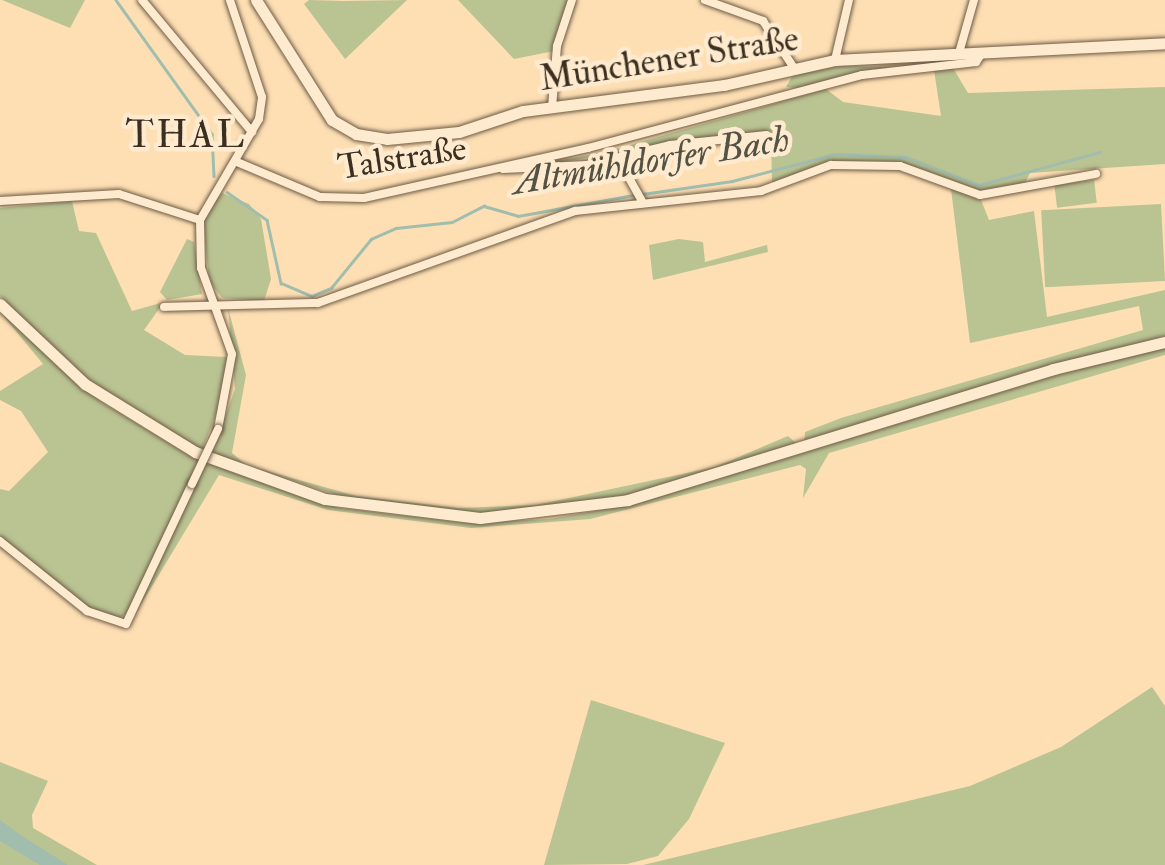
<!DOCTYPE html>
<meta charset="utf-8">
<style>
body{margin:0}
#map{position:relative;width:1165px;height:865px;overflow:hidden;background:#fedfb4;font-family:"IM FELL Double Pica",serif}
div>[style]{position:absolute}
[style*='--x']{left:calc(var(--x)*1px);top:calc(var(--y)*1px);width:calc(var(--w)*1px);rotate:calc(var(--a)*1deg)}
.green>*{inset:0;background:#bac392;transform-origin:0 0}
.water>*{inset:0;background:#a0bdad}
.stream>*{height:2.5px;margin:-1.25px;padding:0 1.25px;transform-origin:1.25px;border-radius:1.25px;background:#a0bdad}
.roads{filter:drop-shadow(0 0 2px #6c5b45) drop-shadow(0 0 2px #6c5b45)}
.street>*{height:8px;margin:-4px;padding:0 4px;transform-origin:4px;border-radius:4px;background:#feeace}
.secondary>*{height:11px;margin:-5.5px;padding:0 5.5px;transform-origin:5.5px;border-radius:5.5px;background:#feeace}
.bridges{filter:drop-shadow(0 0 2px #6c5b45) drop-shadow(0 0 2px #6c5b45)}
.street-bridge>*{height:8px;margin:-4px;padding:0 4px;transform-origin:4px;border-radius:4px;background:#feeace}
span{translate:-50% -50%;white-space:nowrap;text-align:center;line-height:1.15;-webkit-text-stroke:9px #feeace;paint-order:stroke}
.street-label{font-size:35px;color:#3b2f20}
.neighbourhood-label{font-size:38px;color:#3b2f20;letter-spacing:2.5px}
.water-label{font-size:38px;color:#545243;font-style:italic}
</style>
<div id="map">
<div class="green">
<i style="clip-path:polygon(2px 0,85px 0,70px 28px)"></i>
<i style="clip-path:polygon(309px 0,344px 1px,407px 0,345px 59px,304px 4px)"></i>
<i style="clip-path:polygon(458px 0,569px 0,554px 51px,514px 59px)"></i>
<i style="clip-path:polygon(843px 66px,890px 67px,809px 89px,786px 87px,794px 73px)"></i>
<i style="clip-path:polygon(953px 68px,968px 93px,1165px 87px,1165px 164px,1030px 173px,1025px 183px,978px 192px,898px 163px,840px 162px,772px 185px,771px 131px,514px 169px,605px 152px,826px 89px,843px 102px,941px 116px,934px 70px)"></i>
<i style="left:1094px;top:180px;width:23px;height:40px;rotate:83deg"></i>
<i style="clip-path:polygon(951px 189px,981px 200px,989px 220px,1034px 211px,1047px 317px,1165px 290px,1165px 336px,1028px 371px,804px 443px,805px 432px,841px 418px,1143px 330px,1139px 306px,970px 343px)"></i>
<i style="clip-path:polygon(222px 193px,249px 204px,261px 219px,271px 279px,264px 301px,222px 298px,209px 281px,203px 219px)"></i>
<i style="clip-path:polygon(72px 201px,79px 231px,96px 233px,132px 311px,164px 302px,144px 330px,185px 355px,227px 357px,226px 388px,202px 450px,83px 376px,0 296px,0 208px)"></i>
<i style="left:1161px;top:204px;width:77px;height:120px;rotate:87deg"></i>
<i style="clip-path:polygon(187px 239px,194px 242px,202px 294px,167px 300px,160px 292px)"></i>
<i style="clip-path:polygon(679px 239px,703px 242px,705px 262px,767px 245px,768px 252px,653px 280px,649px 245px)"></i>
<i style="clip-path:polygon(228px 308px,246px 375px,232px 453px,246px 465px,356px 496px,458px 508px,536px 505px,715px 467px,788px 436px,797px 444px,637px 493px,528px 511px,476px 513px,355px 501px,212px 454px,235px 389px)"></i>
<i style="clip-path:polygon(0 312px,101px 402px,190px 456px,339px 508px,466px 523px,549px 519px,636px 504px,1093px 364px,1165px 347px,1165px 355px,829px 453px,803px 498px,806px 469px,800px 465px,590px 519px,471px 528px,328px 510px,219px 475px,128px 626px,127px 614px,113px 620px,88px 607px,0 538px,0 489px,9px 491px,48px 452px,21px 411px,0 400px,0 391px,43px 364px)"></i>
<i style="clip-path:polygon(1152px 687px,1165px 706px,1165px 865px,643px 865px,970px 786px,1061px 747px)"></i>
<i style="clip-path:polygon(591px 700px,725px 743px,689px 819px,658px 856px,627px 864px,544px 865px)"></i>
<i style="clip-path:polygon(0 762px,48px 781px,32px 815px,33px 828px,97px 865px,0 865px)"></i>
</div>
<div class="water">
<i style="clip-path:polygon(0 820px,22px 836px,68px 865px,40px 865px,0 841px)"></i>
</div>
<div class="stream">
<i style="--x:116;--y:0;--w:165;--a:54.4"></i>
<i style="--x:212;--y:134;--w:42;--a:87.3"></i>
<i style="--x:227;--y:192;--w:49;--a:35"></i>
<i style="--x:267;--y:220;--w:65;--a:77.5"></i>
<i style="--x:281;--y:283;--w:34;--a:23"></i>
<i style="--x:312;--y:296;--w:21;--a:-23"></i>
<i style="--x:331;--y:288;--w:63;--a:-50.8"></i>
<i style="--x:371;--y:239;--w:27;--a:-24"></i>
<i style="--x:396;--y:228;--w:56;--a:-6.1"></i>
<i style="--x:452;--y:222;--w:36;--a:-27"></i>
<i style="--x:484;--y:206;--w:35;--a:16"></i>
<i style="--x:518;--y:216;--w:118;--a:-10.3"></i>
<i style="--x:642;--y:194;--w:91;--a:-8.2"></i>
<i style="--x:732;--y:181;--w:106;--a:-14.7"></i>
<i style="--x:835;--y:154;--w:71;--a:2.4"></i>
<i style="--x:906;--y:157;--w:78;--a:21"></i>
<i style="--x:979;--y:185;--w:125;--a:-15.3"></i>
</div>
<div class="roads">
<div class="street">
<i style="--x:142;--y:0;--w:172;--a:50.2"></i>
<i style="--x:705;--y:0;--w:62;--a:19.9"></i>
<i style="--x:763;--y:21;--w:56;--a:56.6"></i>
<i style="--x:959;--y:53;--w:55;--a:-74.2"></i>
<i style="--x:835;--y:60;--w:62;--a:-76.9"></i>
<i style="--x:552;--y:108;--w:62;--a:-85.4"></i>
<i style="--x:557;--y:46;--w:48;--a:-71.9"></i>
<i style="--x:619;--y:160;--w:49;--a:60.8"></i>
<i style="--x:237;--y:162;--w:90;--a:22.9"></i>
<i style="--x:320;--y:197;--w:44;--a:1.3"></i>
<i style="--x:364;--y:198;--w:230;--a:-12.6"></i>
<i style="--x:588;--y:148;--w:284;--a:-14.9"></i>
<i style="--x:862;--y:75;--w:115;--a:-6.5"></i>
<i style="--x:976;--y:62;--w:12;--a:-55"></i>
<i style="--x:503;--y:169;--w:84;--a:-2.7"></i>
<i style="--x:587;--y:165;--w:85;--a:-13.5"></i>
<i style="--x:670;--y:145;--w:97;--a:-5.9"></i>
<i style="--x:0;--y:201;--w:119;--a:-3.4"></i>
<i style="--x:119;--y:194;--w:85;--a:17.8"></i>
<i style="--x:164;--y:307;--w:154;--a:-1.5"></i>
<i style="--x:318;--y:303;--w:273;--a:-19.7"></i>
<i style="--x:575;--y:211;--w:187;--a:-6.1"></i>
<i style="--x:761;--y:191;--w:75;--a:-20.4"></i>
<i style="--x:831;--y:165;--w:69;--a:0.8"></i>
<i style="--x:900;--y:166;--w:85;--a:19.9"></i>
<i style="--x:980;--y:195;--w:118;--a:-10.3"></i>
<i style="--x:218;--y:429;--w:76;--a:-79.4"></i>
<i style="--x:232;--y:354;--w:91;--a:-109.8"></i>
<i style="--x:201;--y:268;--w:48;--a:-91.2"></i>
<i style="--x:200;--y:220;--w:117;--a:-59.7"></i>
<i style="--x:259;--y:119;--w:22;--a:-82"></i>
<i style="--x:262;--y:97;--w:102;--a:-108.3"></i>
<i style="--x:0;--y:541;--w:112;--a:38.8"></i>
<i style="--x:87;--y:611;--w:41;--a:18.4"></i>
<i style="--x:126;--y:624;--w:155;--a:-64.8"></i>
</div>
<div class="secondary">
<i style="--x:256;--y:0;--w:142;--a:57.7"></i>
<i style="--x:332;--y:120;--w:28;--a:30"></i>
<i style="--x:356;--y:134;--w:31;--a:9"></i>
<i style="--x:387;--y:139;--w:72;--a:-5.6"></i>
<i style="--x:459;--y:132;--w:67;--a:-18.2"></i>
<i style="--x:523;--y:111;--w:203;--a:-7.4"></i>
<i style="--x:724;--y:85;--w:114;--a:-12.7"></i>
<i style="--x:835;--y:60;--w:330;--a:-2.9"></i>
<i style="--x:0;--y:304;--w:117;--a:43.3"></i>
<i style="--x:85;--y:384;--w:129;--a:31.7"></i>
<i style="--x:195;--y:452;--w:138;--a:19.9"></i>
<i style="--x:325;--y:499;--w:156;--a:7"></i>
<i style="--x:480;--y:518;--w:149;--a:-6.9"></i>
<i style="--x:628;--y:500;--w:445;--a:-17.1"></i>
<i style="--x:1053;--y:369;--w:115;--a:-13.6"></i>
</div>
</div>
<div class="bridges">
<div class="street-bridge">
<i style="--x:192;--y:484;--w:61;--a:-64.7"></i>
</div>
</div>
<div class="street-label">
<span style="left:669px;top:59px;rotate:-9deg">Münchener Straße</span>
<span style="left:402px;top:158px;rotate:-9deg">Talstraße</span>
</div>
<div class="neighbourhood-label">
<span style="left:186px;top:136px">THAL</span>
</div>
<div class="water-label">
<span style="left:651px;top:161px;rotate:-9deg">Altmühldorfer Bach</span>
</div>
</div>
